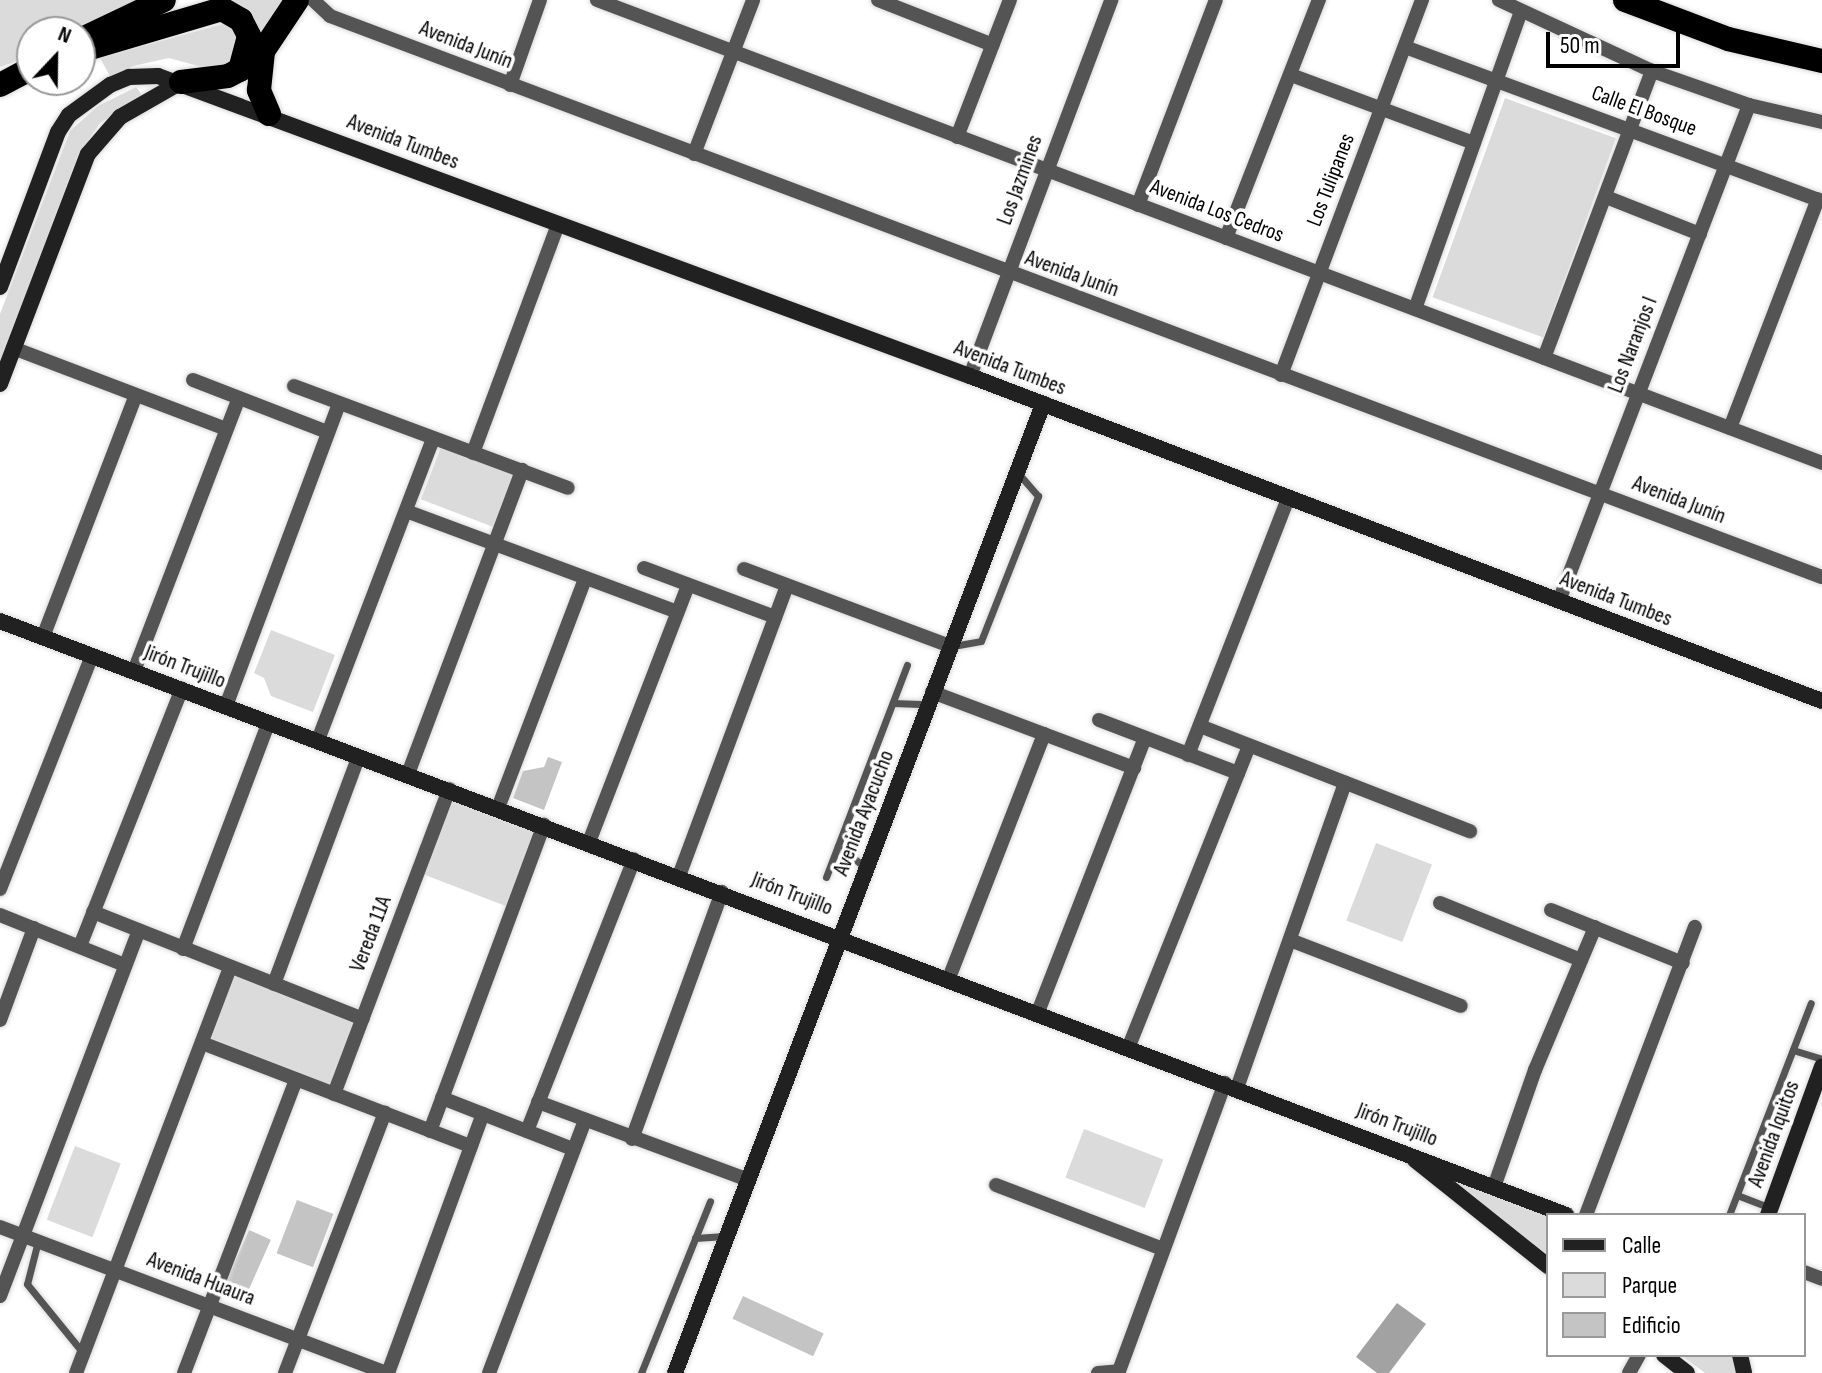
<!DOCTYPE html>
<meta charset="utf-8">
<style>
body{margin:0}
#map{position:relative;width:1822px;height:1373px;overflow:hidden;background:#fff;font-family:"Sofia Sans Condensed",sans-serif}
div>[style]{position:absolute}
[style*='--x']{left:calc(var(--x)*1px);top:calc(var(--y)*1px);width:calc(var(--w)*1px);rotate:calc(var(--a)*1deg)}
.green>*{inset:0;background:#dbdbdb;transform-origin:0 0}
.water>*{inset:0;background:#a2a2a2}
.building>*{inset:0;background:#c4c4c4;transform-origin:0 0}
.roads{filter:drop-shadow(0 0 2px #dbdbdb) drop-shadow(0 0 2px #dbdbdb)}
.lane>*{height:7px;margin:-3.5px;padding:0 3.5px;transform-origin:3.5px;border-radius:3.5px;background:#545454}
.street>*{height:14px;margin:-7px;padding:0 7px;transform-origin:7px;border-radius:7px;background:#545454}
.secondary>*{height:16px;margin:-8px;padding:0 8px;transform-origin:8px;border-radius:8px;background:#212121}
.highway>*{height:24px;margin:-12px;padding:0 12px;transform-origin:12px;border-radius:12px;background:#000}
span{translate:-50% -50%;white-space:nowrap;text-align:center;line-height:1.15;-webkit-text-stroke:7px #fff;paint-order:stroke}
.street-label{font-size:22px;color:#000}
.legend{position:absolute;left:1546px;top:1213px;width:260px;height:144px;box-sizing:border-box;background:#fff;border:2px solid #999;margin:0;padding:10px 14px;list-style:none;font-size:24px;color:#000}
.legend li{display:flex;align-items:center;gap:16px;height:40px}
.legend b{width:40px;border:2px solid #999}
.north{position:absolute;left:16px;top:16px;width:80px;height:80px;box-sizing:border-box;background:#fff;border:2px solid #999;border-radius:50%;rotate:22deg;font-size:22px;font-weight:700;line-height:32px;text-align:center;color:#000}
.north::after{content:'';display:block;margin:auto;width:28px;height:36px;background:#000;clip-path:polygon(50% 0,100% 100%,50% 72%,0 100%)}
.scale{position:absolute;left:1546px;top:32px;width:134px;height:36px;box-sizing:border-box;border:4px solid #000;border-top:0;padding-left:10px;font-size:24px;line-height:28px;white-space:nowrap;color:#000;-webkit-text-stroke:6px #fff;paint-order:stroke}
</style>
<div id="map">
<div class="green">
<i style="clip-path:polygon(0 0,148px 0,80px 32px,32px 32px,32px 56px,0 67px)"></i>
<i style="clip-path:polygon(235px 0,289px 0,260px 45px,225px 3px)"></i>
<i style="clip-path:polygon(223px 24px,235px 29px,241px 42px,231px 67px,202px 67px,169px 58px,133px 66px,111px 78px,100px 58px)"></i>
<i style="clip-path:polygon(136px 87px,142px 95px,100px 123px,78px 155px,0 364px,0 314px,70px 131px,98px 106px)"></i>
<i style="left:1505px;top:98px;width:118px;height:212px;rotate:20deg"></i>
<i style="left:441px;top:447px;width:81px;height:56px;rotate:21deg"></i>
<i style="clip-path:polygon(271px 630px,335px 655px,313px 712px,271px 696px,264px 678px,254px 673px)"></i>
<i style="left:451px;top:794px;width:94px;height:85px;rotate:21deg"></i>
<i style="left:1376px;top:843px;width:60px;height:83px;rotate:21deg"></i>
<i style="left:234px;top:973px;width:131px;height:72px;rotate:22deg"></i>
<i style="left:1084px;top:1129px;width:85px;height:52px;rotate:21deg"></i>
<i style="left:75px;top:1146px;width:49px;height:79px;rotate:21deg"></i>
<i style="clip-path:polygon(1453px 1178px,1548px 1215px,1548px 1255px,1456px 1186px)"></i>
<i style="clip-path:polygon(1681px 1355px,1736px 1355px,1739px 1373px,1705px 1373px)"></i>
</div>
<div class="water">
<i style="clip-path:polygon(1397px 1303px,1426px 1324px,1389px 1373px,1377px 1373px,1356px 1357px)"></i>
</div>
<div class="building">
<i style="clip-path:polygon(548px 757px,562px 762px,544px 810px,513px 798px,523px 771px,544px 767px)"></i>
<i style="left:297px;top:1200px;width:39px;height:57px;rotate:21deg"></i>
<i style="left:249px;top:1230px;width:24px;height:62px;rotate:24deg"></i>
<i style="left:743px;top:1296px;width:89px;height:25px;rotate:25deg"></i>
</div>
<div class="roads">
<div class="lane">
<i style="--x:953;--y:646;--w:28;--a:-10"></i>
<i style="--x:981;--y:641;--w:156;--a:-68.5"></i>
<i style="--x:1038;--y:496;--w:30;--a:-131"></i>
<i style="--x:893;--y:703;--w:34;--a:2"></i>
<i style="--x:838;--y:846;--w:34;--a:38"></i>
<i style="--x:826;--y:877;--w:227;--a:-69.1"></i>
<i style="--x:1793;--y:1050;--w:30;--a:17"></i>
<i style="--x:1737;--y:1195;--w:36;--a:21"></i>
<i style="--x:1729;--y:1215;--w:227;--a:-68.9"></i>
<i style="--x:695;--y:1238;--w:30;--a:-4"></i>
<i style="--x:38;--y:1241;--w:44;--a:104.3"></i>
<i style="--x:27;--y:1284;--w:89;--a:50.9"></i>
<i style="--x:641;--y:1373;--w:185;--a:-68.1"></i>
</div>
<div class="street">
<i style="--x:313;--y:0;--w:23;--a:43"></i>
<i style="--x:330;--y:16;--w:1594;--a:20.61"></i>
<i style="--x:597;--y:0;--w:1310;--a:20.7"></i>
<i style="--x:878;--y:0;--w:123;--a:21.4"></i>
<i style="--x:1499;--y:0;--w:169;--a:24.9"></i>
<i style="--x:1652;--y:71;--w:103;--a:19.3"></i>
<i style="--x:1749;--y:105;--w:75;--a:13.1"></i>
<i style="--x:1405;--y:47;--w:445;--a:20.3"></i>
<i style="--x:1291;--y:75;--w:195;--a:20.4"></i>
<i style="--x:510;--y:85;--w:90;--a:-70.6"></i>
<i style="--x:957;--y:137;--w:147;--a:-68.9"></i>
<i style="--x:694;--y:154;--w:165;--a:-69"></i>
<i style="--x:1606;--y:197;--w:101;--a:21.5"></i>
<i style="--x:1138;--y:205;--w:219;--a:-69.2"></i>
<i style="--x:1226;--y:238;--w:256;--a:-68.7"></i>
<i style="--x:1415;--y:309;--w:315;--a:-70.4"></i>
<i style="--x:13;--y:348;--w:228;--a:20.8"></i>
<i style="--x:1544;--y:358;--w:307;--a:-69.4"></i>
<i style="--x:1281;--y:375;--w:401;--a:-69.4"></i>
<i style="--x:970;--y:376;--w:402;--a:-69.4"></i>
<i style="--x:193;--y:380;--w:144;--a:21.2"></i>
<i style="--x:294;--y:386;--w:292;--a:20.4"></i>
<i style="--x:1730;--y:428;--w:245;--a:-69"></i>
<i style="--x:473;--y:453;--w:244;--a:-69.6"></i>
<i style="--x:406;--y:511;--w:289;--a:20.4"></i>
<i style="--x:644;--y:568;--w:140;--a:20.5"></i>
<i style="--x:744;--y:569;--w:220;--a:20.5"></i>
<i style="--x:1559;--y:601;--w:531;--a:-69.04"></i>
<i style="--x:43;--y:637;--w:259;--a:-69"></i>
<i style="--x:134;--y:671;--w:292;--a:-69"></i>
<i style="--x:932;--y:692;--w:216;--a:20.6"></i>
<i style="--x:226;--y:706;--w:323;--a:-69.5"></i>
<i style="--x:1099;--y:720;--w:149;--a:20.9"></i>
<i style="--x:1200;--y:726;--w:290;--a:21.3"></i>
<i style="--x:318;--y:740;--w:322;--a:-69.1"></i>
<i style="--x:1188;--y:755;--w:276;--a:-68.7"></i>
<i style="--x:408;--y:774;--w:325;--a:-69.4"></i>
<i style="--x:498;--y:808;--w:245;--a:-69.2"></i>
<i style="--x:589;--y:842;--w:275;--a:-68.9"></i>
<i style="--x:679;--y:876;--w:310;--a:-69.6"></i>
<i style="--x:0;--y:889;--w:251;--a:-68.5"></i>
<i style="--x:1440;--y:903;--w:152;--a:22"></i>
<i style="--x:1551;--y:910;--w:142;--a:21.9"></i>
<i style="--x:93;--y:912;--w:290;--a:21.6"></i>
<i style="--x:0;--y:915;--w:135;--a:21.8"></i>
<i style="--x:1290;--y:940;--w:183;--a:21.1"></i>
<i style="--x:80;--y:946;--w:277;--a:-68.4"></i>
<i style="--x:183;--y:949;--w:243;--a:-69.3"></i>
<i style="--x:949;--y:978;--w:262;--a:-68.7"></i>
<i style="--x:274;--y:984;--w:243;--a:-69.6"></i>
<i style="--x:1038;--y:1012;--w:294;--a:-68.7"></i>
<i style="--x:0;--y:1020;--w:98;--a:-69.7"></i>
<i style="--x:202;--y:1043;--w:288;--a:21"></i>
<i style="--x:1129;--y:1046;--w:323;--a:-68.2"></i>
<i style="--x:1237;--y:1088;--w:324;--a:-70.5"></i>
<i style="--x:334;--y:1094;--w:326;--a:-69.3"></i>
<i style="--x:442;--y:1098;--w:141;--a:21.3"></i>
<i style="--x:538;--y:1102;--w:225;--a:20.3"></i>
<i style="--x:430;--y:1131;--w:327;--a:-69.6"></i>
<i style="--x:527;--y:1131;--w:292;--a:-68.5"></i>
<i style="--x:632;--y:1139;--w:263;--a:-70"></i>
<i style="--x:996;--y:1185;--w:179;--a:21"></i>
<i style="--x:1494;--y:1187;--w:124;--a:-70.7"></i>
<i style="--x:1535;--y:1070;--w:155;--a:-67.2"></i>
<i style="--x:1586;--y:1215;--w:308;--a:-69.3"></i>
<i style="--x:0;--y:1227;--w:414;--a:20.7"></i>
<i style="--x:1804;--y:1272;--w:19;--a:21"></i>
<i style="--x:0;--y:1296;--w:391;--a:-69.2"></i>
<i style="--x:76;--y:1373;--w:434;--a:-69.2"></i>
<i style="--x:184;--y:1373;--w:314;--a:-69.1"></i>
<i style="--x:285;--y:1373;--w:279;--a:-69"></i>
<i style="--x:388;--y:1373;--w:276;--a:-69.9"></i>
<i style="--x:489;--y:1373;--w:271;--a:-69.2"></i>
<i style="--x:1098;--y:1373;--w:21;--a:-5"></i>
<i style="--x:1119;--y:1371;--w:307;--a:-69.8"></i>
<i style="--x:1629;--y:1373;--w:21;--a:-61"></i>
</div>
<div class="secondary">
<i style="--x:0;--y:287;--w:165;--a:-69.5"></i>
<i style="--x:58;--y:132;--w:20;--a:-57"></i>
<i style="--x:69;--y:115;--w:51;--a:-36.2"></i>
<i style="--x:110;--y:85;--w:21;--a:-23"></i>
<i style="--x:129;--y:77;--w:29;--a:-2"></i>
<i style="--x:158;--y:76;--w:866;--a:20.28"></i>
<i style="--x:970;--y:376;--w:912;--a:20.88"></i>
<i style="--x:0;--y:384;--w:246;--a:-69.1"></i>
<i style="--x:88;--y:154;--w:49;--a:-49.1"></i>
<i style="--x:120;--y:117;--w:70;--a:-29.8"></i>
<i style="--x:0;--y:621;--w:1675;--a:20.77"></i>
<i style="--x:1415;--y:1160;--w:170;--a:38.6"></i>
<i style="--x:1768;--y:1215;--w:158;--a:-70"></i>
<i style="--x:1664;--y:1355;--w:29;--a:38"></i>
<i style="--x:1740;--y:1355;--w:18;--a:77"></i>
<i style="--x:675;--y:1373;--w:1037;--a:-69.2"></i>
</div>
<div class="highway">
<i style="--x:1625;--y:0;--w:110;--a:20.7"></i>
<i style="--x:1728;--y:39;--w:97;--a:13.2"></i>
<i style="--x:86;--y:37;--w:86;--a:-25.4"></i>
<i style="--x:80;--y:51;--w:148;--a:-16.5"></i>
<i style="--x:222;--y:9;--w:22;--a:30"></i>
<i style="--x:241;--y:20;--w:18;--a:63"></i>
<i style="--x:249;--y:36;--w:35;--a:105"></i>
<i style="--x:181;--y:82;--w:47;--a:-7.3"></i>
<i style="--x:228;--y:76;--w:27;--a:-28"></i>
<i style="--x:0;--y:85;--w:36;--a:-28"></i>
<i style="--x:269;--y:114;--w:26;--a:-113"></i>
<i style="--x:259;--y:90;--w:39;--a:-84"></i>
<i style="--x:263;--y:51;--w:61;--a:-56.3"></i>
</div>
</div>
<div class="street-label">
<span style="left:466px;top:45px;rotate:21deg">Avenida Junín</span>
<span style="left:1644px;top:111px;rotate:20deg">Calle El Bosque</span>
<span style="left:403px;top:142px;rotate:21deg">Avenida Tumbes</span>
<span style="left:1020px;top:180px;rotate:-70deg">Los Jazmines</span>
<span style="left:1331px;top:180px;rotate:-69deg">Los Tulipanes</span>
<span style="left:1217px;top:211px;rotate:21deg">Avenida Los Cedros</span>
<span style="left:1072px;top:274px;rotate:20deg">Avenida Junín</span>
<span style="left:1633px;top:345px;rotate:-69deg">Los Naranjos I</span>
<span style="left:1010px;top:368px;rotate:21deg">Avenida Tumbes</span>
<span style="left:1679px;top:500px;rotate:21deg">Avenida Junín</span>
<span style="left:1616px;top:599px;rotate:21deg">Avenida Tumbes</span>
<span style="left:185px;top:667px;rotate:21deg">Jirón Trujillo</span>
<span style="left:864px;top:813px;rotate:-69deg">Avenida Ayacucho</span>
<span style="left:792px;top:894px;rotate:21deg">Jirón Trujillo</span>
<span style="left:371px;top:934px;rotate:-69deg">Vereda 11A</span>
<span style="left:1397px;top:1125px;rotate:21deg">Jirón Trujillo</span>
<span style="left:1774px;top:1134px;rotate:-70deg">Avenida Iquitos</span>
<span style="left:201px;top:1279px;rotate:21deg">Avenida Huaura</span>
</div>
<ul class="legend">
<li><b style="height:10px;background:#212121"></b>Calle</li>
<li><b style="height:22px;background:#dbdbdb"></b>Parque</li>
<li><b style="height:22px;background:#c4c4c4"></b>Edificio</li>
</ul>
<div class="north">N</div>
<div class="scale">50 m</div>
</div>
